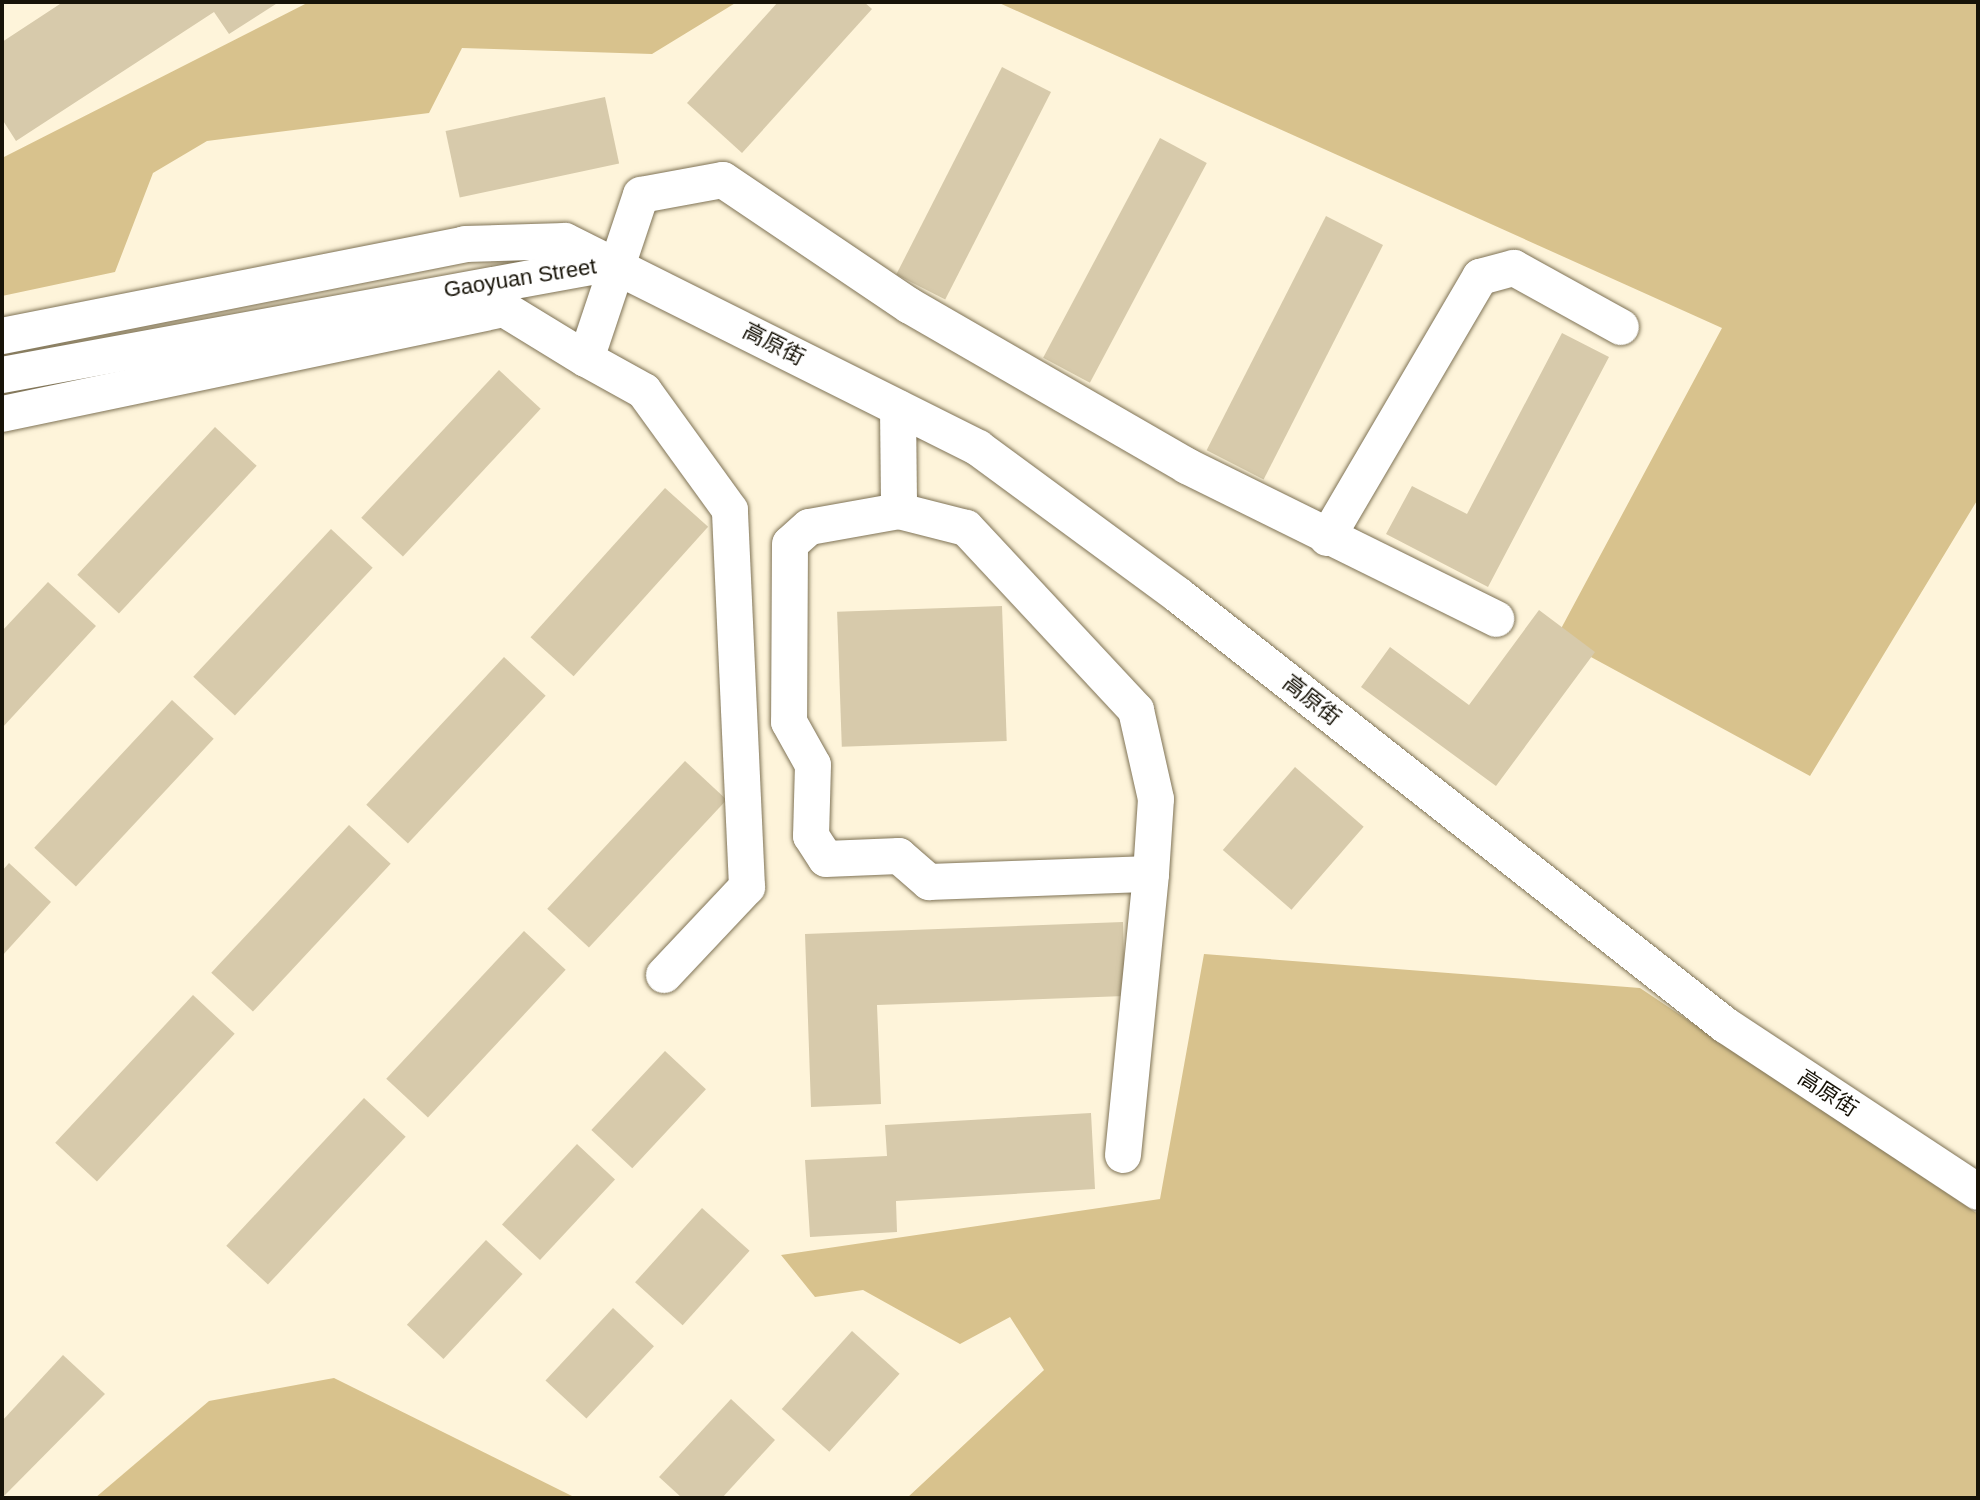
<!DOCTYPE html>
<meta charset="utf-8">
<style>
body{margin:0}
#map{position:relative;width:1980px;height:1500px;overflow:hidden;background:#fef4da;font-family:Arial,"Noto Sans SC",sans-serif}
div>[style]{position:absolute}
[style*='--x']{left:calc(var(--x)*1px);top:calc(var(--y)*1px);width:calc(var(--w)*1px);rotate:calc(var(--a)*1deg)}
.forest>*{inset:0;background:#d8c28d}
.building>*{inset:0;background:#d7caab;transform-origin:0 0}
.roads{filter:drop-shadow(0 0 2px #7f7356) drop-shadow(0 0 2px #7f7356)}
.minor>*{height:36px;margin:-18px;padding:0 18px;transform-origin:18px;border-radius:18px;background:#fff}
span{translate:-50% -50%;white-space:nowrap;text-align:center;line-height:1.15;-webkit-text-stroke:6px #fff;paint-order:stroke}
.street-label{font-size:22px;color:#171308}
.frame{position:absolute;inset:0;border:4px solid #171308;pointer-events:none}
</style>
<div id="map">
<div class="forest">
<i style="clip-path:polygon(309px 2px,737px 2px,652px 54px,462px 48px,429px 113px,207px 141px,153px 173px,115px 272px,2px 296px,2px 158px)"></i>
<i style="clip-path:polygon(997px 2px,1978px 2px,1978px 499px,1810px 776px,1556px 638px,1722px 328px)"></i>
<i style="clip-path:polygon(1204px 954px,1640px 988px,1978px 1214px,1978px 1498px,907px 1498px,1044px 1370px,1010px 1317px,960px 1344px,863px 1290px,815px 1297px,781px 1255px,1160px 1199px)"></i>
<i style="clip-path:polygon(334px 1378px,576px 1498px,95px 1498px,209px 1401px)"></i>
</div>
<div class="building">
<i style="clip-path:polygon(63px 2px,279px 2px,229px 34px,214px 12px,16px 141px,2px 119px,2px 42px)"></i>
<i style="clip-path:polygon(778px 2px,864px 2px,872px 9px,742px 153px,687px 103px)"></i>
<i style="left:1002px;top:67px;width:55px;height:233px;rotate:27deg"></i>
<i style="left:605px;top:97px;width:68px;height:163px;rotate:78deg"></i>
<i style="left:1160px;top:138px;width:53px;height:249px;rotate:28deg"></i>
<i style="left:1326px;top:216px;width:64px;height:263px;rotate:27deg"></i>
<i style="clip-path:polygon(1562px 333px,1609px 357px,1488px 587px,1386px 534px,1412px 486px,1467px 514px)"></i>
<i style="left:499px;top:370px;width:57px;height:202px;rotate:43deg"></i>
<i style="left:215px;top:427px;width:57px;height:202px;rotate:43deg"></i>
<i style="left:665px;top:488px;width:58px;height:201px;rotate:42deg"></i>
<i style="left:331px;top:529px;width:57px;height:202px;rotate:43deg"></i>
<i style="clip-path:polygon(48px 582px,96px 626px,2px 728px,2px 631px)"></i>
<i style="left:1002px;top:606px;width:135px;height:165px;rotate:88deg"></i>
<i style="clip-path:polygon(1539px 610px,1595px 652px,1496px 786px,1361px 687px,1390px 647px,1469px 705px)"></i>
<i style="left:504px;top:657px;width:57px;height:202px;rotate:43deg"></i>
<i style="left:172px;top:700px;width:57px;height:202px;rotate:43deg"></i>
<i style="left:685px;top:761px;width:57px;height:202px;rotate:43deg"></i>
<i style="left:1295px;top:767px;width:91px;height:110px;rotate:41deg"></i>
<i style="left:349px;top:825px;width:57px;height:202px;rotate:43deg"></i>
<i style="clip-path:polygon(9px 863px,51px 902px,2px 956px,2px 871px)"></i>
<i style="clip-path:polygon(1123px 922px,1125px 996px,877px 1005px,881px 1104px,811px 1107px,805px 934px)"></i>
<i style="left:524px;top:931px;width:57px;height:202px;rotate:43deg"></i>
<i style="left:193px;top:995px;width:57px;height:202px;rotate:43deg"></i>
<i style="left:665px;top:1051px;width:56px;height:108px;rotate:43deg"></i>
<i style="left:364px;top:1098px;width:57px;height:202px;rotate:43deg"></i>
<i style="clip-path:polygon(1091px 1113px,1095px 1189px,896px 1201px,897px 1232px,810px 1237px,805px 1160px,887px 1156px,885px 1125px)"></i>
<i style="left:577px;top:1144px;width:52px;height:110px;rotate:43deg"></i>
<i style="left:702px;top:1208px;width:64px;height:100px;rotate:42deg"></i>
<i style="left:486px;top:1240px;width:50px;height:116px;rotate:43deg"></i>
<i style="left:613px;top:1308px;width:56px;height:99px;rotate:43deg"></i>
<i style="left:852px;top:1331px;width:64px;height:105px;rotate:42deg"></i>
<i style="clip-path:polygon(63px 1355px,105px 1394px,2px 1498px,2px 1421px)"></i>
<i style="clip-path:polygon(731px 1399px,775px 1440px,722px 1498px,682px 1498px,659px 1477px)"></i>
</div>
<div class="roads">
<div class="minor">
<i style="--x:2;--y:336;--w:472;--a:-11.2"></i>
<i style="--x:465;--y:244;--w:100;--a:-1.7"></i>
<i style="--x:565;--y:241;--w:462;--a:26.6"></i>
<i style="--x:978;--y:448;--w:248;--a:36.3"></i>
<i style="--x:1178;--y:595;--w:696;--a:38.17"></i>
<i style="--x:1725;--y:1025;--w:303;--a:33.4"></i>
<i style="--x:2;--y:375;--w:621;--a:-10.39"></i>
<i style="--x:898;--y:408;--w:103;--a:89.4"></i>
<i style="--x:2;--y:414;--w:513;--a:-11.81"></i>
<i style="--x:504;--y:309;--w:96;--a:31.4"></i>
<i style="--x:1327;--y:538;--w:303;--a:-59.6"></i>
<i style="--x:1480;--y:277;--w:35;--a:-15"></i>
<i style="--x:1514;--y:268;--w:122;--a:28.9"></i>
<i style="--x:664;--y:975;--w:121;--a:-46.7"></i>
<i style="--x:747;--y:887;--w:377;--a:-92.6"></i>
<i style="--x:730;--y:510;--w:147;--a:-125.9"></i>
<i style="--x:644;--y:391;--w:66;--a:-151.1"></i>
<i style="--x:586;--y:359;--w:173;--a:-71.5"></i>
<i style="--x:641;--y:195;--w:83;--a:-10.4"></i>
<i style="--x:723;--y:180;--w:225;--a:34"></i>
<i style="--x:910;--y:306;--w:320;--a:30"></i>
<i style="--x:1187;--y:466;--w:345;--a:26.3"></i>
<i style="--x:1123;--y:1155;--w:282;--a:-84.3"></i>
<i style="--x:1151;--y:874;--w:75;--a:-86.2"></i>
<i style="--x:1156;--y:799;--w:91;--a:-102.7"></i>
<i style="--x:1136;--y:710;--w:249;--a:-133"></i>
<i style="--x:966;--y:528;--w:69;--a:-165.8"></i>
<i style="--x:899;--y:511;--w:91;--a:169.9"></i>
<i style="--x:809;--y:527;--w:25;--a:138"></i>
<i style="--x:790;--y:544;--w:178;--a:90.3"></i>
<i style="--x:789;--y:722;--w:49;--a:60.8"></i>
<i style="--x:813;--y:765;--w:71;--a:91.6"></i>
<i style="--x:811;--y:836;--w:27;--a:57"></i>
<i style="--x:826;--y:859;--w:73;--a:-2.4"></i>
<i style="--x:899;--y:856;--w:40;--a:41"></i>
<i style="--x:929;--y:882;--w:222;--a:-2.1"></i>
</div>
</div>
<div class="street-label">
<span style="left:520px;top:278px;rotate:-9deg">Gaoyuan Street</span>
<span style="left:774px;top:344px;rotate:27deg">高原街</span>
<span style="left:1312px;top:700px;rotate:38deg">高原街</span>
<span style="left:1828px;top:1093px;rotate:33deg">高原街</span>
</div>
<div class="frame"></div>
</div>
